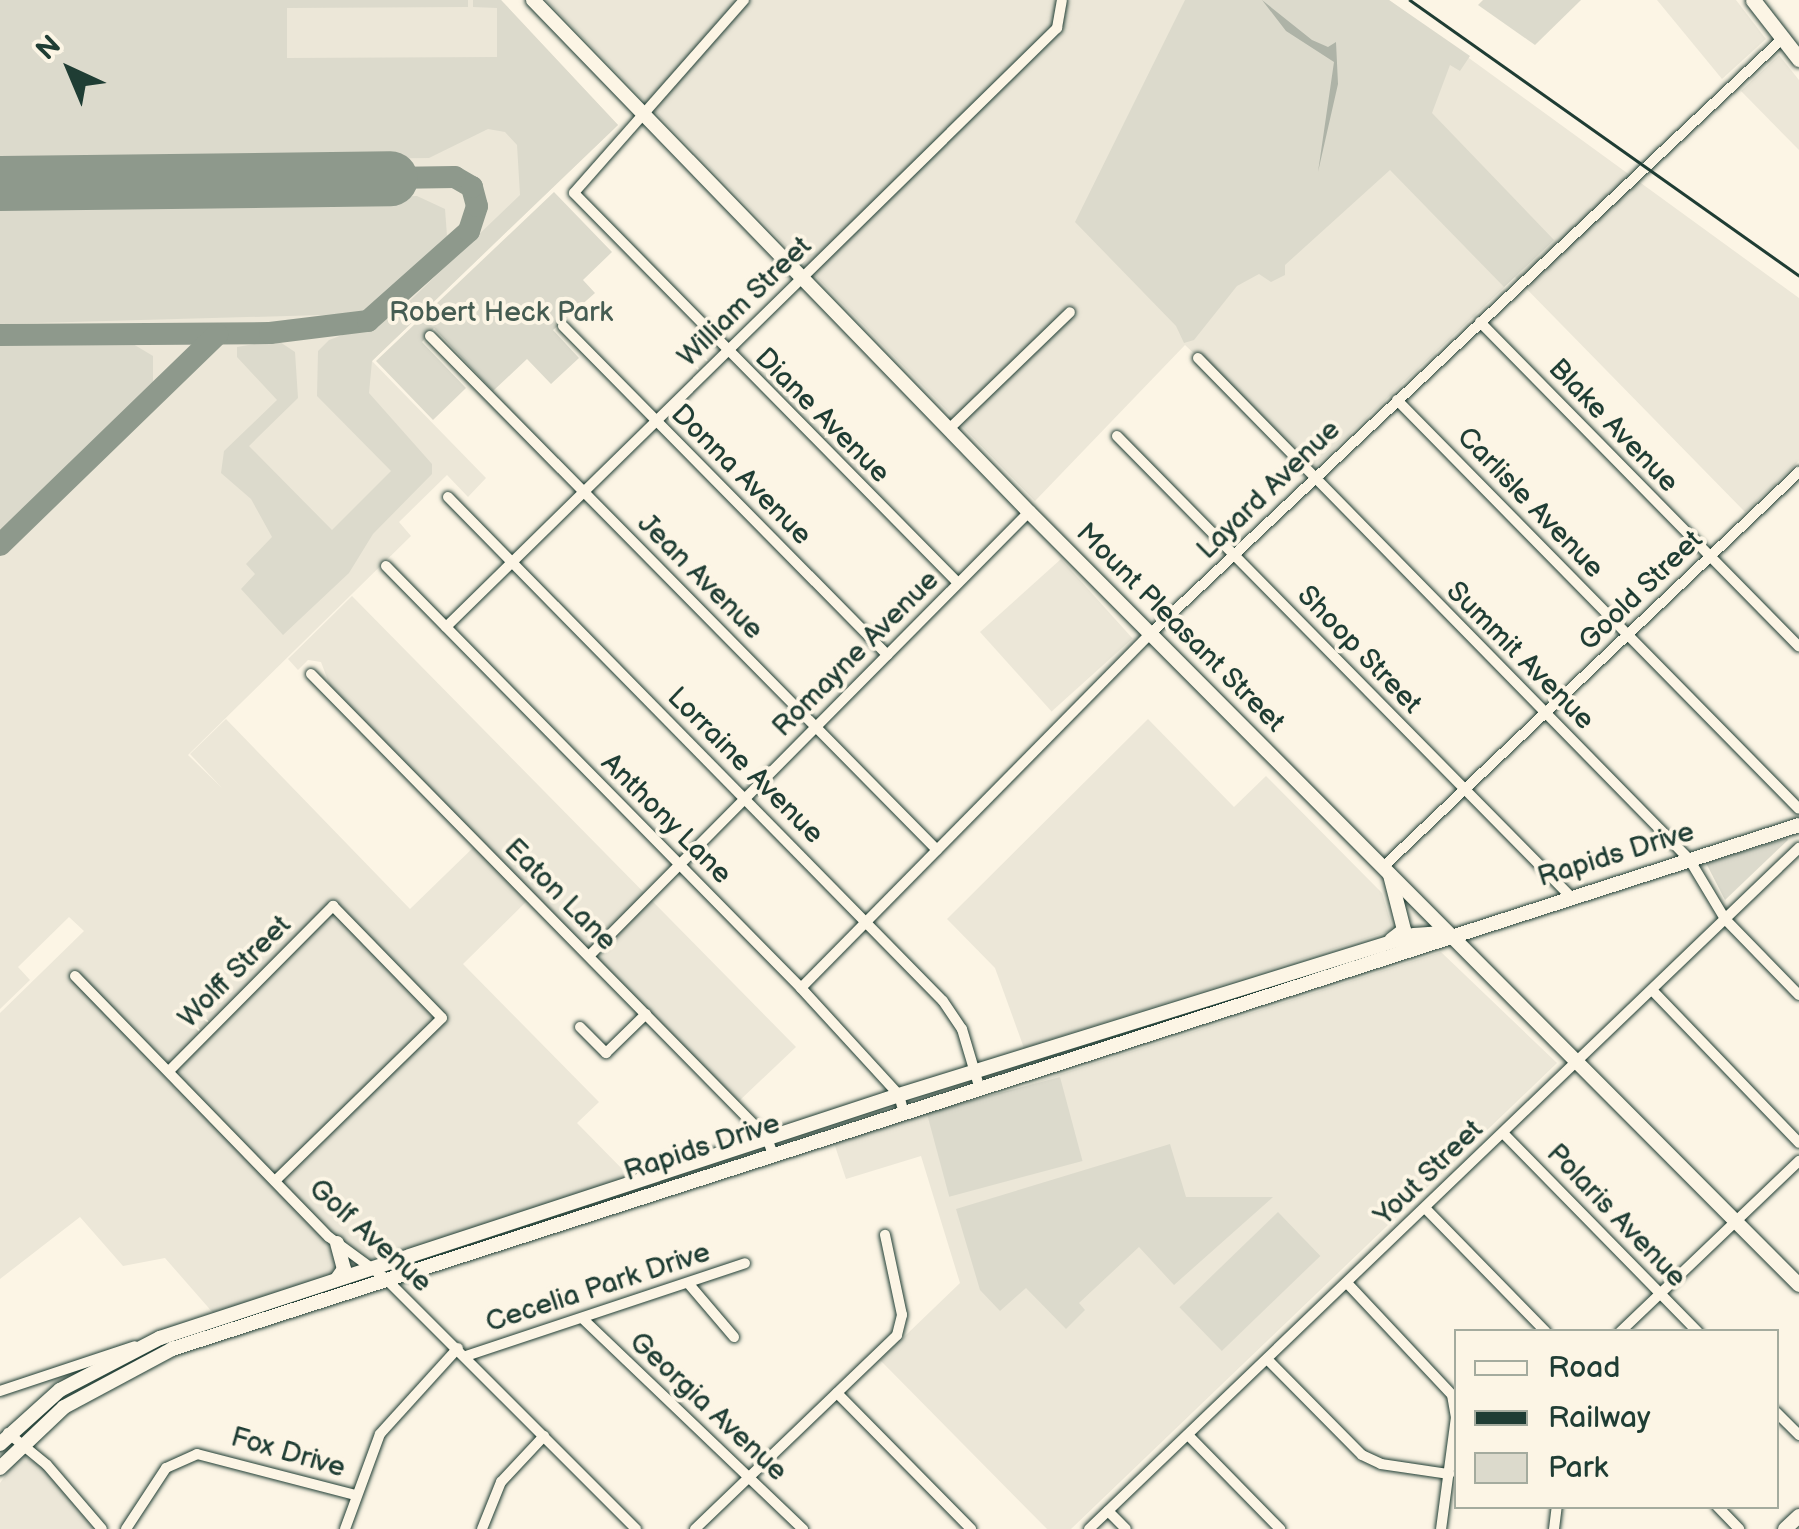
<!DOCTYPE html>
<style>
body{margin:0}
#map{position:relative;width:1799px;height:1529px;overflow:hidden;background:#fcf5e5;font-family:"Balsamiq Sans",sans-serif}
div>[style]{position:absolute}
[style*='--x']{left:calc(var(--x)*1px);top:calc(var(--y)*1px);width:calc(var(--w)*1px);rotate:calc(var(--a)*1deg)}
.built>*{inset:0;background:#ece7d8;transform-origin:0 0}
.green>*{inset:0;background:#dcdacc;transform-origin:0 0}
.water>*{inset:0;background:#aeb3a7}
.taxiway>*{height:22px;margin:-11px;padding:0 11px;transform-origin:11px;border-radius:11px;background:#8e998c}
.runway>*{height:55px;margin:-27.5px;padding:0 27.5px;transform-origin:27.5px;border-radius:27.5px;background:#8e998c}
.roads{filter:drop-shadow(0 0 2px #1f3d34) drop-shadow(0 0 2px #1f3d34)}
.street>*{height:10px;margin:-5px;padding:0 5px;transform-origin:5px;border-radius:5px;background:#fcf5e5}
.secondary>*{height:14px;margin:-7px;padding:0 7px;transform-origin:7px;border-radius:7px;background:#fcf5e5}
.primary>*{height:15px;margin:-7.5px;padding:0 7.5px;transform-origin:7.5px;border-radius:7.5px;background:#fcf5e5}
.rail>*{height:2.5px;margin:-1.25px;padding:0 1.25px;transform-origin:1.25px;border-radius:1.25px;background:#1f3d34}
span{translate:-50% -50%;white-space:nowrap;text-align:center;line-height:1.15;-webkit-text-stroke:8px #fcf5e5;paint-order:stroke}
.street-label{font-size:28px;color:#1f3d34}
.park-label{font-size:28px;color:#455c52}
.legend{position:absolute;left:1454px;top:1329px;width:325px;height:180px;box-sizing:border-box;background:#fcf5e5;border:2px solid #a4ab9e;margin:0;padding:12px 18px;list-style:none;font-size:30px;color:#1f3d34}
.legend li{display:flex;align-items:center;gap:20px;height:50px}
.legend b{width:50px;border:2px solid #a4ab9e}
.north{position:absolute;left:20px;top:20px;width:100px;height:100px;-webkit-text-stroke:8px #fcf5e5;paint-order:stroke;rotate:316deg;font-size:28px;font-weight:700;line-height:40px;text-align:center;color:#1f3d34}
.north::after{content:'';display:block;margin:auto;width:35px;height:45px;background:#1f3d34;clip-path:polygon(50% 0,100% 100%,50% 72%,0 100%)}
</style>
<div id="map">
<div class="built">
<i style="clip-path:polygon(0 0,501px 0,618px 125px,372px 361px,486px 478px,468px 497px,447px 475px,399px 522px,411px 536px,188px 755px,222px 788px,190px 754px,226px 719px,410px 909px,481px 840px,330px 686px,321px 662px,308px 660px,298px 670px,288px 659px,352px 596px,796px 1047px,738px 1102px,534px 894px,463px 964px,599px 1102px,577px 1123px,630px 1177px,214px 1314px,165px 1258px,123px 1266px,80px 1217px,0 1279px,0 1013px,84px 931px,69px 917px,18px 967px,30px 980px,0 1009px)"></i>
<i style="clip-path:polygon(546px 0,1389px 0,1799px 298px,1799px 461px,1745px 512px,1515px 277px,1314px 468px,1185px 345px,1035px 501px)"></i>
<i style="clip-path:polygon(1657px 0,1736px 0,1766px 39px,1722px 79px)"></i>
<i style="clip-path:polygon(1779px 55px,1799px 80px,1799px 150px,1741px 91px)"></i>
<i style="left:1061px;top:559px;width:107px;height:109px;rotate:48deg"></i>
<i style="clip-path:polygon(1148px 719px,1234px 807px,1266px 776px,1382px 893px,1393px 930px,1024px 1048px,995px 968px,947px 919px)"></i>
<i style="clip-path:polygon(1441px 952px,1557px 1063px,1071px 1529px,1047px 1529px,880px 1360px,960px 1283px,921px 1156px,846px 1179px,832px 1137px,1018px 1088px)"></i>
<i style="clip-path:polygon(21px 1454px,41px 1466px,94px 1529px,0 1529px,0 1483px)"></i>
</div>
<div class="green">
<i style="clip-path:polygon(0 0,468px 0,468px 7px,287px 8px,287px 58px,497px 57px,497px 8px,473px 7px,473px 0,501px 0,618px 125px,372px 361px,369px 393px,432px 464px,432px 474px,373px 534px,349px 573px,283px 635px,241px 589px,255px 574px,246px 564px,272px 537px,251px 499px,221px 473px,224px 451px,277px 400px,237px 357px,237px 347px,277px 340px,295px 352px,298px 398px,249px 446px,332px 530px,391px 471px,317px 396px,318px 351px,329px 340px,394px 316px,520px 195px,517px 145px,505px 132px,488px 129px,429px 158px,0 163px)"></i>
<i style="clip-path:polygon(1185px 0,1389px 0,1470px 56px,1460px 71px,1450px 65px,1432px 113px,1554px 240px,1504px 287px,1390px 170px,1285px 265px,1285px 275px,1271px 282px,1259px 274px,1237px 286px,1194px 340px,1184px 343px,1176px 326px,1075px 222px)"></i>
<i style="clip-path:polygon(1483px 0,1581px 0,1535px 45px,1478px 5px)"></i>
<i style="clip-path:polygon(554px 192px,612px 252px,583px 280px,595px 293px,553px 330px,579px 358px,551px 384px,527px 359px,493px 391px,434px 328px,422px 342px,466px 388px,433px 420px,376px 361px)"></i>
<i style="clip-path:polygon(417px 196px,445px 209px,447px 236px,387px 297px,357px 314px,0 324px,0 201px)"></i>
<i style="clip-path:polygon(128px 341px,153px 356px,153px 388px,0 535px,0 343px)"></i>
<i style="clip-path:polygon(1787px 838px,1788px 840px,1725px 900px,1706px 863px)"></i>
<i style="left:1060px;top:1077px;width:87px;height:138px;rotate:75deg"></i>
<i style="clip-path:polygon(1170px 1144px,1186px 1197px,1273px 1197px,1174px 1285px,1139px 1247px,1079px 1303px,1085px 1310px,1066px 1329px,1026px 1288px,1000px 1311px,980px 1290px,956px 1209px)"></i>
<i style="left:1278px;top:1212px;width:61px;height:137px;rotate:46deg"></i>
</div>
<div class="water">
<i style="clip-path:polygon(1262px 0,1312px 40px,1328px 47px,1336px 42px,1338px 84px,1318px 172px,1334px 62px,1286px 31px)"></i>
</div>
<div class="taxiway">
<i style="--x:0;--y:335;--w:270;--a:-0.4"></i>
<i style="--x:270;--y:333;--w:99;--a:-7"></i>
<i style="--x:368;--y:321;--w:135;--a:-41.7"></i>
<i style="--x:469;--y:231;--w:26;--a:-72"></i>
<i style="--x:477;--y:206;--w:20;--a:-105"></i>
<i style="--x:472;--y:187;--w:20;--a:-150"></i>
<i style="--x:455;--y:177;--w:65;--a:179.1"></i>
<i style="--x:0;--y:545;--w:303;--a:-44.1"></i>
</div>
<div class="runway">
<i style="--x:0;--y:183;--w:390;--a:-0.7"></i>
</div>
<div class="roads">
<div class="street">
<i style="--x:744;--y:0;--w:257;--a:131.4"></i>
<i style="--x:574;--y:193;--w:547;--a:45.44"></i>
<i style="--x:1480;--y:322;--w:455;--a:45.5"></i>
<i style="--x:563;--y:326;--w:462;--a:45.4"></i>
<i style="--x:430;--y:336;--w:722;--a:45.39"></i>
<i style="--x:1198;--y:358;--w:701;--a:45.58"></i>
<i style="--x:1689;--y:859;--w:70;--a:59"></i>
<i style="--x:1725;--y:919;--w:106;--a:45.8"></i>
<i style="--x:1397;--y:400;--w:573;--a:45.49"></i>
<i style="--x:949;--y:429;--w:168;--a:-44"></i>
<i style="--x:1117;--y:436;--w:644;--a:45.44"></i>
<i style="--x:448;--y:497;--w:706;--a:45.52"></i>
<i style="--x:943;--y:1001;--w:34;--a:56"></i>
<i style="--x:962;--y:1029;--w:59;--a:73.4"></i>
<i style="--x:386;--y:566;--w:592;--a:45.48"></i>
<i style="--x:801;--y:988;--w:145;--a:47.5"></i>
<i style="--x:899;--y:1095;--w:16;--a:75"></i>
<i style="--x:446;--y:627;--w:856;--a:-44.43"></i>
<i style="--x:1057;--y:28;--w:28;--a:-80"></i>
<i style="--x:311;--y:674;--w:651;--a:45.5"></i>
<i style="--x:767;--y:1138;--w:15;--a:70"></i>
<i style="--x:1383;--y:867;--w:574;--a:-43.52"></i>
<i style="--x:589;--y:956;--w:625;--a:-45.26"></i>
<i style="--x:75;--y:976;--w:364;--a:45.8"></i>
<i style="--x:329;--y:1237;--w:69;--a:36.2"></i>
<i style="--x:385;--y:1278;--w:355;--a:45"></i>
<i style="--x:801;--y:988;--w:497;--a:-45.4"></i>
<i style="--x:1150;--y:634;--w:868;--a:-43.27"></i>
<i style="--x:1652;--y:990;--w:212;--a:46.1"></i>
<i style="--x:580;--y:1027;--w:37;--a:45"></i>
<i style="--x:606;--y:1053;--w:56;--a:-44.3"></i>
<i style="--x:169;--y:1071;--w:233;--a:-45.2"></i>
<i style="--x:333;--y:906;--w:156;--a:45.8"></i>
<i style="--x:442;--y:1018;--w:232;--a:135.7"></i>
<i style="--x:1503;--y:1133;--w:279;--a:45.6"></i>
<i style="--x:1425;--y:1208;--w:173;--a:45.7"></i>
<i style="--x:688;--y:1283;--w:71;--a:49.6"></i>
<i style="--x:1347;--y:1283;--w:154;--a:46.8"></i>
<i style="--x:1452;--y:1395;--w:22;--a:80"></i>
<i style="--x:1456;--y:1417;--w:113;--a:97.6"></i>
<i style="--x:582;--y:1318;--w:306;--a:43.7"></i>
<i style="--x:1620;--y:1332;--w:248;--a:-43.7"></i>
<i style="--x:466;--y:1356;--w:294;--a:-18.4"></i>
<i style="--x:1267;--y:1359;--w:135;--a:45.3"></i>
<i style="--x:1362;--y:1455;--w:21;--a:25"></i>
<i style="--x:1381;--y:1464;--w:69;--a:8.4"></i>
<i style="--x:0;--y:1391;--w:142;--a:-18.4"></i>
<i style="--x:837;--y:1393;--w:191;--a:45.4"></i>
<i style="--x:1776;--y:1412;--w:33;--a:45"></i>
<i style="--x:8;--y:1433;--w:50;--a:39.4"></i>
<i style="--x:47;--y:1465;--w:84;--a:49.3"></i>
<i style="--x:1188;--y:1435;--w:132;--a:45.6"></i>
<i style="--x:1717;--y:1506;--w:32;--a:46"></i>
<i style="--x:1108;--y:1511;--w:25;--a:45"></i>
<i style="--x:126;--y:1529;--w:73;--a:-56.7"></i>
<i style="--x:166;--y:1468;--w:34;--a:-24"></i>
<i style="--x:197;--y:1454;--w:163;--a:14.5"></i>
<i style="--x:345;--y:1529;--w:101;--a:-69.8"></i>
<i style="--x:380;--y:1434;--w:116;--a:-47.8"></i>
<i style="--x:482;--y:1529;--w:51;--a:-68"></i>
<i style="--x:501;--y:1482;--w:63;--a:-46.9"></i>
<i style="--x:695;--y:1529;--w:280;--a:-43.8"></i>
<i style="--x:897;--y:1335;--w:21;--a:-76"></i>
<i style="--x:902;--y:1315;--w:82;--a:-102"></i>
<i style="--x:1089;--y:1529;--w:984;--a:-43.81"></i>
<i style="--x:1554;--y:1529;--w:23;--a:-83"></i>
</div>
<div class="secondary">
<i style="--x:533;--y:0;--w:713;--a:45.91"></i>
<i style="--x:1029;--y:512;--w:1091;--a:45.11"></i>
<i style="--x:1390;--y:875;--w:57;--a:75.7"></i>
<i style="--x:1404;--y:930;--w:16;--a:142"></i>
<i style="--x:337;--y:1243;--w:27;--a:75"></i>
<i style="--x:344;--y:1269;--w:12;--a:125"></i>
<i style="--x:0;--y:1444;--w:81;--a:-42"></i>
<i style="--x:60;--y:1390;--w:113;--a:-27.5"></i>
<i style="--x:160;--y:1338;--w:778;--a:-18.2"></i>
<i style="--x:899;--y:1095;--w:539;--a:-17.26"></i>
<i style="--x:1414;--y:935;--w:29;--a:-4"></i>
<i style="--x:0;--y:1468;--w:88;--a:-43.6"></i>
<i style="--x:64;--y:1407;--w:123;--a:-28.2"></i>
<i style="--x:172;--y:1349;--w:1709;--a:-17.85"></i>
<i style="--x:1785;--y:1529;--w:19;--a:-43"></i>
</div>
<div class="primary">
<i style="--x:1753;--y:0;--w:75;--a:52.1"></i>
</div>
</div>
<div class="rail">
<i style="--x:1410;--y:0;--w:476;--a:35.3"></i>
</div>
<div class="street-label">
<span style="left:745px;top:302px;rotate:-44deg">William Street</span>
<span style="left:822px;top:416px;rotate:45deg">Diane Avenue</span>
<span style="left:1613px;top:426px;rotate:46deg">Blake Avenue</span>
<span style="left:741px;top:475px;rotate:45deg">Donna Avenue</span>
<span style="left:1269px;top:490px;rotate:-44deg">Layard Avenue</span>
<span style="left:1530px;top:503px;rotate:46deg">Carlisle Avenue</span>
<span style="left:700px;top:577px;rotate:45deg">Jean Avenue</span>
<span style="left:1641px;top:591px;rotate:-44deg">Goold Street</span>
<span style="left:1180px;top:628px;rotate:45deg">Mount Pleasant Street</span>
<span style="left:1359px;top:650px;rotate:46deg">Shoop Street</span>
<span style="left:856px;top:654px;rotate:-45deg">Romayne Avenue</span>
<span style="left:1520px;top:656px;rotate:45deg">Summit Avenue</span>
<span style="left:745px;top:766px;rotate:45deg">Lorraine Avenue</span>
<span style="left:666px;top:819px;rotate:45deg">Anthony Lane</span>
<span style="left:1616px;top:855px;rotate:-17deg">Rapids Drive</span>
<span style="left:560px;top:895px;rotate:45deg">Eaton Lane</span>
<span style="left:235px;top:972px;rotate:-45deg">Wolff Street</span>
<span style="left:702px;top:1148px;rotate:-18deg">Rapids Drive</span>
<span style="left:1429px;top:1173px;rotate:-44deg">Yout Street</span>
<span style="left:1616px;top:1216px;rotate:46deg">Polaris Avenue</span>
<span style="left:370px;top:1236px;rotate:42deg">Golf Avenue</span>
<span style="left:598px;top:1288px;rotate:-18deg">Cecelia Park Drive</span>
<span style="left:708px;top:1407px;rotate:43deg">Georgia Avenue</span>
<span style="left:288px;top:1453px;rotate:16deg">Fox Drive</span>
</div>
<div class="park-label">
<span style="left:501px;top:313px">Robert Heck Park</span>
</div>
<ul class="legend">
<li><b style="height:12px;background:#fcf5e5"></b>Road</li>
<li><b style="height:12px;background:#1f3d34"></b>Railway</li>
<li><b style="height:28px;background:#dcdacc"></b>Park</li>
</ul>
<div class="north">N</div>
</div>
